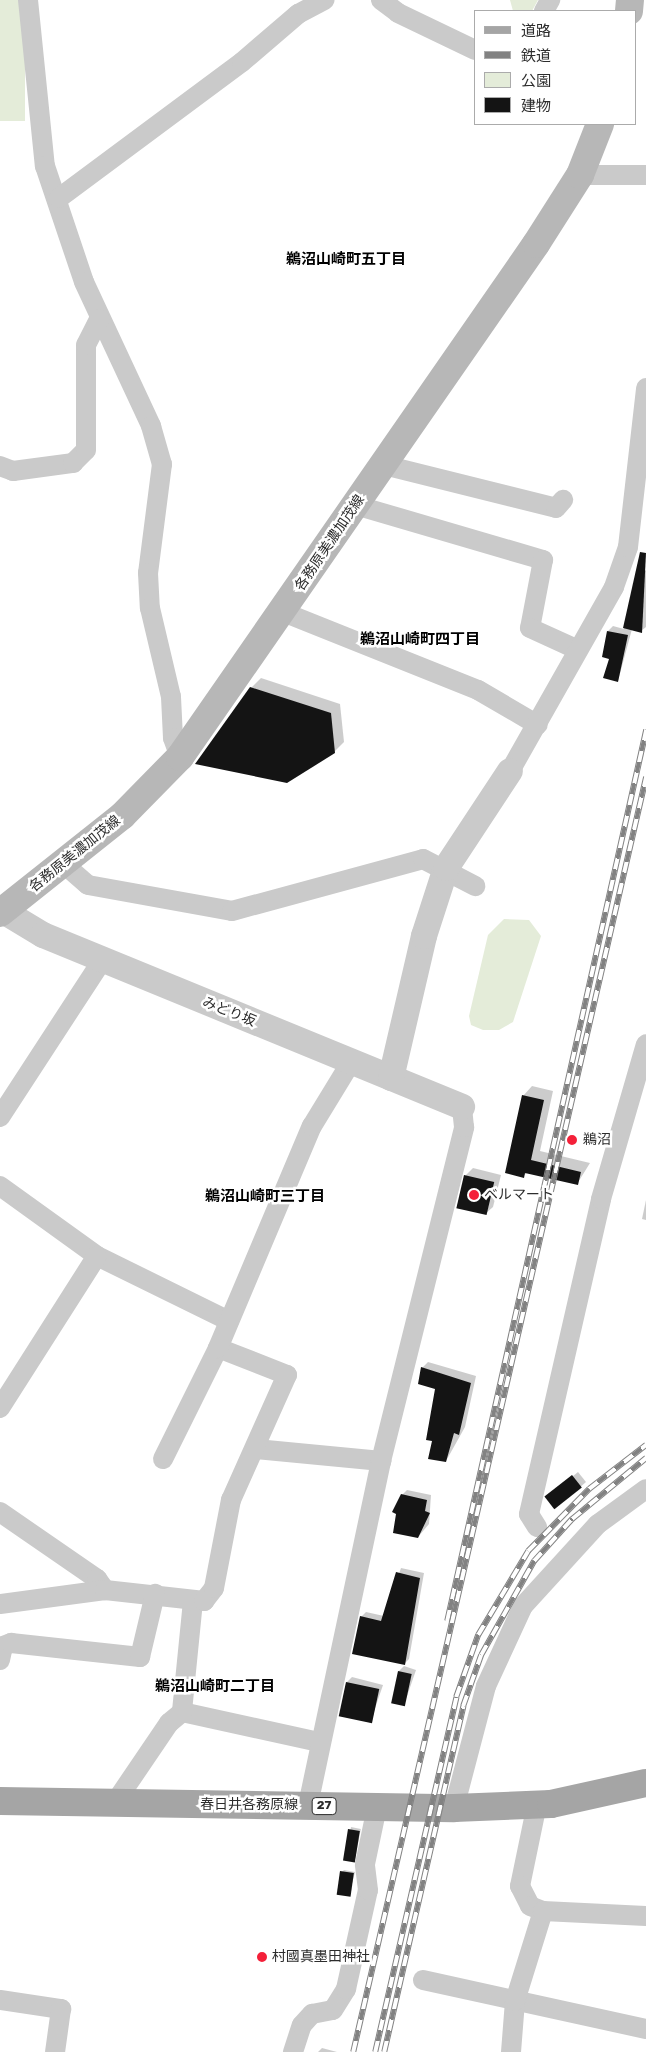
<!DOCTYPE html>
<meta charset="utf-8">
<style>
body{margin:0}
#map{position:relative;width:646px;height:2052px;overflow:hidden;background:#fff;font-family:Rubik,"Noto Sans JP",sans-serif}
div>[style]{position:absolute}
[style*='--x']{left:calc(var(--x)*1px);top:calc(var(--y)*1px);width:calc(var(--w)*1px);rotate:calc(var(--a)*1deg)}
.green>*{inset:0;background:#e4ecd9;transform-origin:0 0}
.shadow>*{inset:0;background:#0003;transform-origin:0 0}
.building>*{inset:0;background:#141414;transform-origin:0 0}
.minor>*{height:20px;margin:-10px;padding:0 10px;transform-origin:10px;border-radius:10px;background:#cacaca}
.tertiary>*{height:26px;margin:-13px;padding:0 13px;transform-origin:13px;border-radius:13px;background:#cacaca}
.secondary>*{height:28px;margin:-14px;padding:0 14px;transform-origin:14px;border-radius:14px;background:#b7b7b7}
.primary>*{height:28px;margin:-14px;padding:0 14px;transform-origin:14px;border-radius:14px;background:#a5a5a5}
.rail>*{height:5.5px;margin-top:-2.75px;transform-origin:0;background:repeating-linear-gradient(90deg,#fff 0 11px,#828282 0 22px);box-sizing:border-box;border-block:1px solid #828282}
.dots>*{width:14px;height:14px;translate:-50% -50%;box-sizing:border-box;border:2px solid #fff;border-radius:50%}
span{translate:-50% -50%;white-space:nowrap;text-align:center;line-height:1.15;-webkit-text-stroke:5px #fff;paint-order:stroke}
.shield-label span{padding:1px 4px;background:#fff;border:1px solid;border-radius:4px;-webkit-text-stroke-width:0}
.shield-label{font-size:12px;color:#2d2d2d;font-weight:700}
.street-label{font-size:14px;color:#2d2d2d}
.poi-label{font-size:14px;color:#2d2d2d}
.left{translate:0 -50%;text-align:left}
.neighbourhood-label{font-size:15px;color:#000;font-weight:700}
.legend{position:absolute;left:474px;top:10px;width:162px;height:115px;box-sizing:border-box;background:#fff;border:1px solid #ababab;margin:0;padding:6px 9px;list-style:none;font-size:15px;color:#2d2d2d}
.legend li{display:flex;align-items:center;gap:10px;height:25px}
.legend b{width:25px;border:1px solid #ababab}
</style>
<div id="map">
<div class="green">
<i style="left:0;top:0;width:25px;height:121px"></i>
<i style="clip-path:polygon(510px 0,538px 0,532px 11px,513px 11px)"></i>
<i style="clip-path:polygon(504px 919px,529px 920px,541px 936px,513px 1022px,499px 1030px,483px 1030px,471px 1025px,469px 1016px,488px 935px)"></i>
</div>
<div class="shadow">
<i style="clip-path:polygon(646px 570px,646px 627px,641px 631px,632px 629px,618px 681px,610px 658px,603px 656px,608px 631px,613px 626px,624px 629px,635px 581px)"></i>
<i style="clip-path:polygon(261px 678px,340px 704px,344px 742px,334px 752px,251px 688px)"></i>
<i style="clip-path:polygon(532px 1086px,553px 1091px,540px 1151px,590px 1163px,577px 1184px,528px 1172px,523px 1176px,523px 1096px)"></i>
<i style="clip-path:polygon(473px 1168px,501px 1175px,493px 1207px,485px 1214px,458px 1207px,466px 1175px)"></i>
<i style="clip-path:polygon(646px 1200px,646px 1220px,642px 1219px)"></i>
<i style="clip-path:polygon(428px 1362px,476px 1376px,465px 1427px,446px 1461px,433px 1441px,437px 1388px,422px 1368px)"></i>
<i style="clip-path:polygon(578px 1472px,586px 1482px,555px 1509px,551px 1494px)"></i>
<i style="clip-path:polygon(407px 1490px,431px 1495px,429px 1524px,418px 1537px,402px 1495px)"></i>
<i style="clip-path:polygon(401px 1568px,424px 1573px,409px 1659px,404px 1664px,361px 1617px,366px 1612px,384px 1616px)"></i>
<i style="clip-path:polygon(404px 1666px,416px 1670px,404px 1705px,399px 1671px)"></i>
<i style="clip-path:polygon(352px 1677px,383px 1685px,370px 1723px,347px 1682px)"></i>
<i style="left:351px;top:1827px;width:10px;height:33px;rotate:11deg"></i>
<i style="clip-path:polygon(344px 1870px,355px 1872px,349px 1896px,342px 1872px)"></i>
<i style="clip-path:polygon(322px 2048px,337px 2052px,318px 2052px)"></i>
</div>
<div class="building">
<i style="clip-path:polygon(640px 552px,646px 553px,642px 633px,623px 628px)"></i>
<i style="clip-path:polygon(607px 631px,628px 635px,618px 682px,603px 678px,609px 659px,602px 657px)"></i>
<i style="clip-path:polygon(250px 687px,331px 713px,335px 753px,287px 783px,195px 764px)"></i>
<i style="clip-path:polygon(522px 1095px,544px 1100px,531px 1160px,581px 1172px,578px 1185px,525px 1173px,524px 1178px,505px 1173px)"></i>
<i style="left:464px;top:1175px;width:31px;height:34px;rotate:13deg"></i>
<i style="clip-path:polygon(421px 1367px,471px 1383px,459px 1435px,454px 1433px,446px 1462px,428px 1459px,432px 1441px,426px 1440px,435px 1389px,418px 1384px)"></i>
<i style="left:572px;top:1475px;width:16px;height:35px;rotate:52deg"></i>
<i style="clip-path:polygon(401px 1494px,427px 1500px,425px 1511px,430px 1513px,418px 1538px,393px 1533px,396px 1514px,392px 1512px)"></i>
<i style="clip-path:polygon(396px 1572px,420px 1578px,405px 1665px,352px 1654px,360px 1616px,381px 1621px)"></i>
<i style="left:398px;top:1671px;width:14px;height:33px;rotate:12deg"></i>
<i style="left:346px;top:1682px;width:34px;height:35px;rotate:12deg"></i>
<i style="left:348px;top:1829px;width:12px;height:32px;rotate:9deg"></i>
<i style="left:340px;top:1871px;width:14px;height:24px;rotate:8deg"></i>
</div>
<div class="minor">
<i style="--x:28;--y:0;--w:167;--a:84.2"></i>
<i style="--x:45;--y:166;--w:122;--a:71.4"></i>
<i style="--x:84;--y:282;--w:159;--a:65"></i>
<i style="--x:151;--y:426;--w:40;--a:74"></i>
<i style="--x:162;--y:464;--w:110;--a:97.3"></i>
<i style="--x:148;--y:573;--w:35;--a:87"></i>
<i style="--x:150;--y:608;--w:91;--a:76.7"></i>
<i style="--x:171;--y:697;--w:41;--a:87.2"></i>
<i style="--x:173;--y:738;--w:20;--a:70"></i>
<i style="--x:381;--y:0;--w:21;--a:37"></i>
<i style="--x:398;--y:13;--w:85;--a:25.7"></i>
<i style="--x:544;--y:11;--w:13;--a:-61"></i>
<i style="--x:580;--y:175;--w:66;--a:0"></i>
<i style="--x:59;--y:198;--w:228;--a:-36.6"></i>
<i style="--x:242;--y:62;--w:74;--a:-40.6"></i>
<i style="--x:298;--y:14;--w:30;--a:-28"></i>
<i style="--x:384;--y:465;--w:177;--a:14"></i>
<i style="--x:556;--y:508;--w:11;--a:-49"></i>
<i style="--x:0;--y:466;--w:14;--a:21"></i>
<i style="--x:13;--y:471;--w:61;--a:-7.6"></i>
<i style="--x:73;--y:463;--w:18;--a:-45"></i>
<i style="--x:86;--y:450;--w:105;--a:-90"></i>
<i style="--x:86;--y:345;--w:29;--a:-63"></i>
<i style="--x:355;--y:505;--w:196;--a:16.3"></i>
<i style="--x:543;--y:560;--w:69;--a:100.8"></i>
<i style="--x:530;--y:628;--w:51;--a:24.5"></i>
<i style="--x:283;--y:612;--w:210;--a:21.8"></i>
<i style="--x:478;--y:690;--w:69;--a:30.3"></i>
<i style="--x:510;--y:771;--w:211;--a:-60.5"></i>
<i style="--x:614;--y:587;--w:42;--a:-70.7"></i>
<i style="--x:628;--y:547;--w:160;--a:-83.5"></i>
<i style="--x:65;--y:865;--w:30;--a:41"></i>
<i style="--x:88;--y:885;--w:146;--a:10.2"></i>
<i style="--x:232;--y:911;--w:198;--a:-15.2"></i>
<i style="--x:423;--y:859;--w:59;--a:27.4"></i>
<i style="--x:0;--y:1117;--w:189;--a:-56.9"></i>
<i style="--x:0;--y:1186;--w:120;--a:35.8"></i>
<i style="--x:97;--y:1256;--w:147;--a:26.2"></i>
<i style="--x:0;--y:1408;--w:180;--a:-57.5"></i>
<i style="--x:256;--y:1449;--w:126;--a:5.5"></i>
<i style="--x:163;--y:1459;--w:124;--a:-63.6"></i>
<i style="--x:0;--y:1512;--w:118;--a:34.6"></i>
<i style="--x:97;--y:1579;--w:14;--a:54"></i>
<i style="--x:537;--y:1527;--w:15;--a:-122"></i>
<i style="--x:529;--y:1514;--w:323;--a:-77.1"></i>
<i style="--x:601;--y:1199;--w:161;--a:-73.8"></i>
<i style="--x:193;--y:1601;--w:112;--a:95.7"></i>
<i style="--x:182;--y:1712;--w:139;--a:12.4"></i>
<i style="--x:0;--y:1604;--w:106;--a:-7.6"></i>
<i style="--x:105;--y:1590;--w:100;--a:6.3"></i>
<i style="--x:204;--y:1601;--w:16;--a:-52"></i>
<i style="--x:214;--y:1588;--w:90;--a:-79.1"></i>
<i style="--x:231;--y:1500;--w:137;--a:-65.9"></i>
<i style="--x:287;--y:1375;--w:74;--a:-158.6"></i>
<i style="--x:218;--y:1348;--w:241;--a:-67.1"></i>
<i style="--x:312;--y:1126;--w:75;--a:-58.6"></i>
<i style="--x:0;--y:1660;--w:14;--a:-78"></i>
<i style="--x:3;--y:1646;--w:9;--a:-21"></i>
<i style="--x:11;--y:1643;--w:130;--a:6.2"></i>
<i style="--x:140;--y:1657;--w:65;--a:-76.6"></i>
<i style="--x:114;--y:1804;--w:98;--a:-55.8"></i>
<i style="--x:169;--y:1723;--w:17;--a:-40"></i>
<i style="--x:537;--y:1804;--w:84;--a:101.7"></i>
<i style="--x:520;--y:1886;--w:22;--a:63"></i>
<i style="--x:530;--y:1906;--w:14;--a:21"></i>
<i style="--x:308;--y:1805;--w:352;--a:-78"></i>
<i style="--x:381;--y:1461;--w:344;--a:-76"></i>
<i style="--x:464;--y:1127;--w:20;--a:-96"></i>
<i style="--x:454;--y:1808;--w:126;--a:-75.3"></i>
<i style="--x:486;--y:1686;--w:88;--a:-65.2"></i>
<i style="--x:523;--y:1606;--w:111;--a:-47.6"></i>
<i style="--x:598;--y:1524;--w:59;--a:-36.1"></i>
<i style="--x:423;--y:1980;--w:228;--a:12.4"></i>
<i style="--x:0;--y:2000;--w:62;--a:8.4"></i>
<i style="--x:61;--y:2009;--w:43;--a:97.9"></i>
<i style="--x:293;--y:2052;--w:28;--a:-72"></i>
<i style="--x:302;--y:2025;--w:15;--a:-48"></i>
<i style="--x:312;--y:2014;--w:21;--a:-11"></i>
<i style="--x:333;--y:2010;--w:25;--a:-58"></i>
<i style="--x:346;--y:1989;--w:101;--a:-77.5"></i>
<i style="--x:368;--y:1890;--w:26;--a:-97"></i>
<i style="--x:365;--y:1864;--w:58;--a:-78.1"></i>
<i style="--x:511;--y:2052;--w:51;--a:-85.5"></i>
<i style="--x:515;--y:2001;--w:94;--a:-72.7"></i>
<i style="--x:543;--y:1911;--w:103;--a:2.8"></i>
</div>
<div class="tertiary">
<i style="--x:0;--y:909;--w:50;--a:31.2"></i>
<i style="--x:43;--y:935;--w:453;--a:22.3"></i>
<i style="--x:391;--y:1078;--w:146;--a:-76.9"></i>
<i style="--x:424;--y:936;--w:71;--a:-72.1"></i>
<i style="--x:446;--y:868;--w:116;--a:-56.6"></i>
</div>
<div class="secondary">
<i style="--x:629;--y:11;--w:11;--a:-85"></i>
<i style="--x:0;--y:913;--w:156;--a:-38.5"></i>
<i style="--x:122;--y:816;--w:83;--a:-45.5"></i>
<i style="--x:180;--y:757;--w:624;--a:-55.24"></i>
<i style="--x:536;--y:244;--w:82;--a:-57.5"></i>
<i style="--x:580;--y:175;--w:55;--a:-68.6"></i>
</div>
<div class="primary">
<i style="--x:0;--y:1801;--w:454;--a:0.9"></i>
<i style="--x:454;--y:1808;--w:97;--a:-2.4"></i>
<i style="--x:551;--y:1804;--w:97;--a:-12.5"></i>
</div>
<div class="rail">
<i style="--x:447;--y:1621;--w:913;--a:-77.41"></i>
<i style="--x:353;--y:2052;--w:1308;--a:-77.06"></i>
<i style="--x:375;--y:2052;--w:364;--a:-77.1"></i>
<i style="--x:456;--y:1697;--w:66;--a:-70.5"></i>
<i style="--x:478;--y:1635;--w:98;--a:-59.2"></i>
<i style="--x:528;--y:1551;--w:87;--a:-45.5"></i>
<i style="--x:589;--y:1489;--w:72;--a:-37.7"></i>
<i style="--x:384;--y:2052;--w:355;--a:-77.1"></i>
<i style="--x:463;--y:1706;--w:54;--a:-70.6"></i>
<i style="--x:481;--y:1655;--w:108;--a:-60.6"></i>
<i style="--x:534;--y:1561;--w:57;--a:-47.9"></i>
<i style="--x:572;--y:1519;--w:96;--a:-39.5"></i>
</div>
<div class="dots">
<i style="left:572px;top:1140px;background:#f42039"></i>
<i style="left:474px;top:1195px;background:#f42039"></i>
<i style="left:262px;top:1957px;background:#f42039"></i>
</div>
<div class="shield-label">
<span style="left:324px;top:1806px">27</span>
</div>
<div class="street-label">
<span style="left:330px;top:543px;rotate:-56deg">各務原美濃加茂線</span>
<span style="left:75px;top:854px;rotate:-39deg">各務原美濃加茂線</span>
<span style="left:229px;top:1012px;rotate:22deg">みどり坂</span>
<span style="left:249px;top:1805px">春日井各務原線</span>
</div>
<div class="poi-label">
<span class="left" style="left:583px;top:1140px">鵜沼</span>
<span class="left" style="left:484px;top:1195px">ベルマート</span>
<span class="left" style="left:272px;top:1957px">村國真墨田神社</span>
</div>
<div class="neighbourhood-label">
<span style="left:346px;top:260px">鵜沼山崎町五丁目</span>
<span style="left:420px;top:640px">鵜沼山崎町四丁目</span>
<span style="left:265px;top:1197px">鵜沼山崎町三丁目</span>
<span style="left:215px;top:1687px">鵜沼山崎町二丁目</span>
</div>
<ul class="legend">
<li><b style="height:6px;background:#a5a5a5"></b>道路</li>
<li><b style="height:6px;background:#828282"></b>鉄道</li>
<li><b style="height:14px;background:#e4ecd9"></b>公園</li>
<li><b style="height:14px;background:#141414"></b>建物</li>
</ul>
</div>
